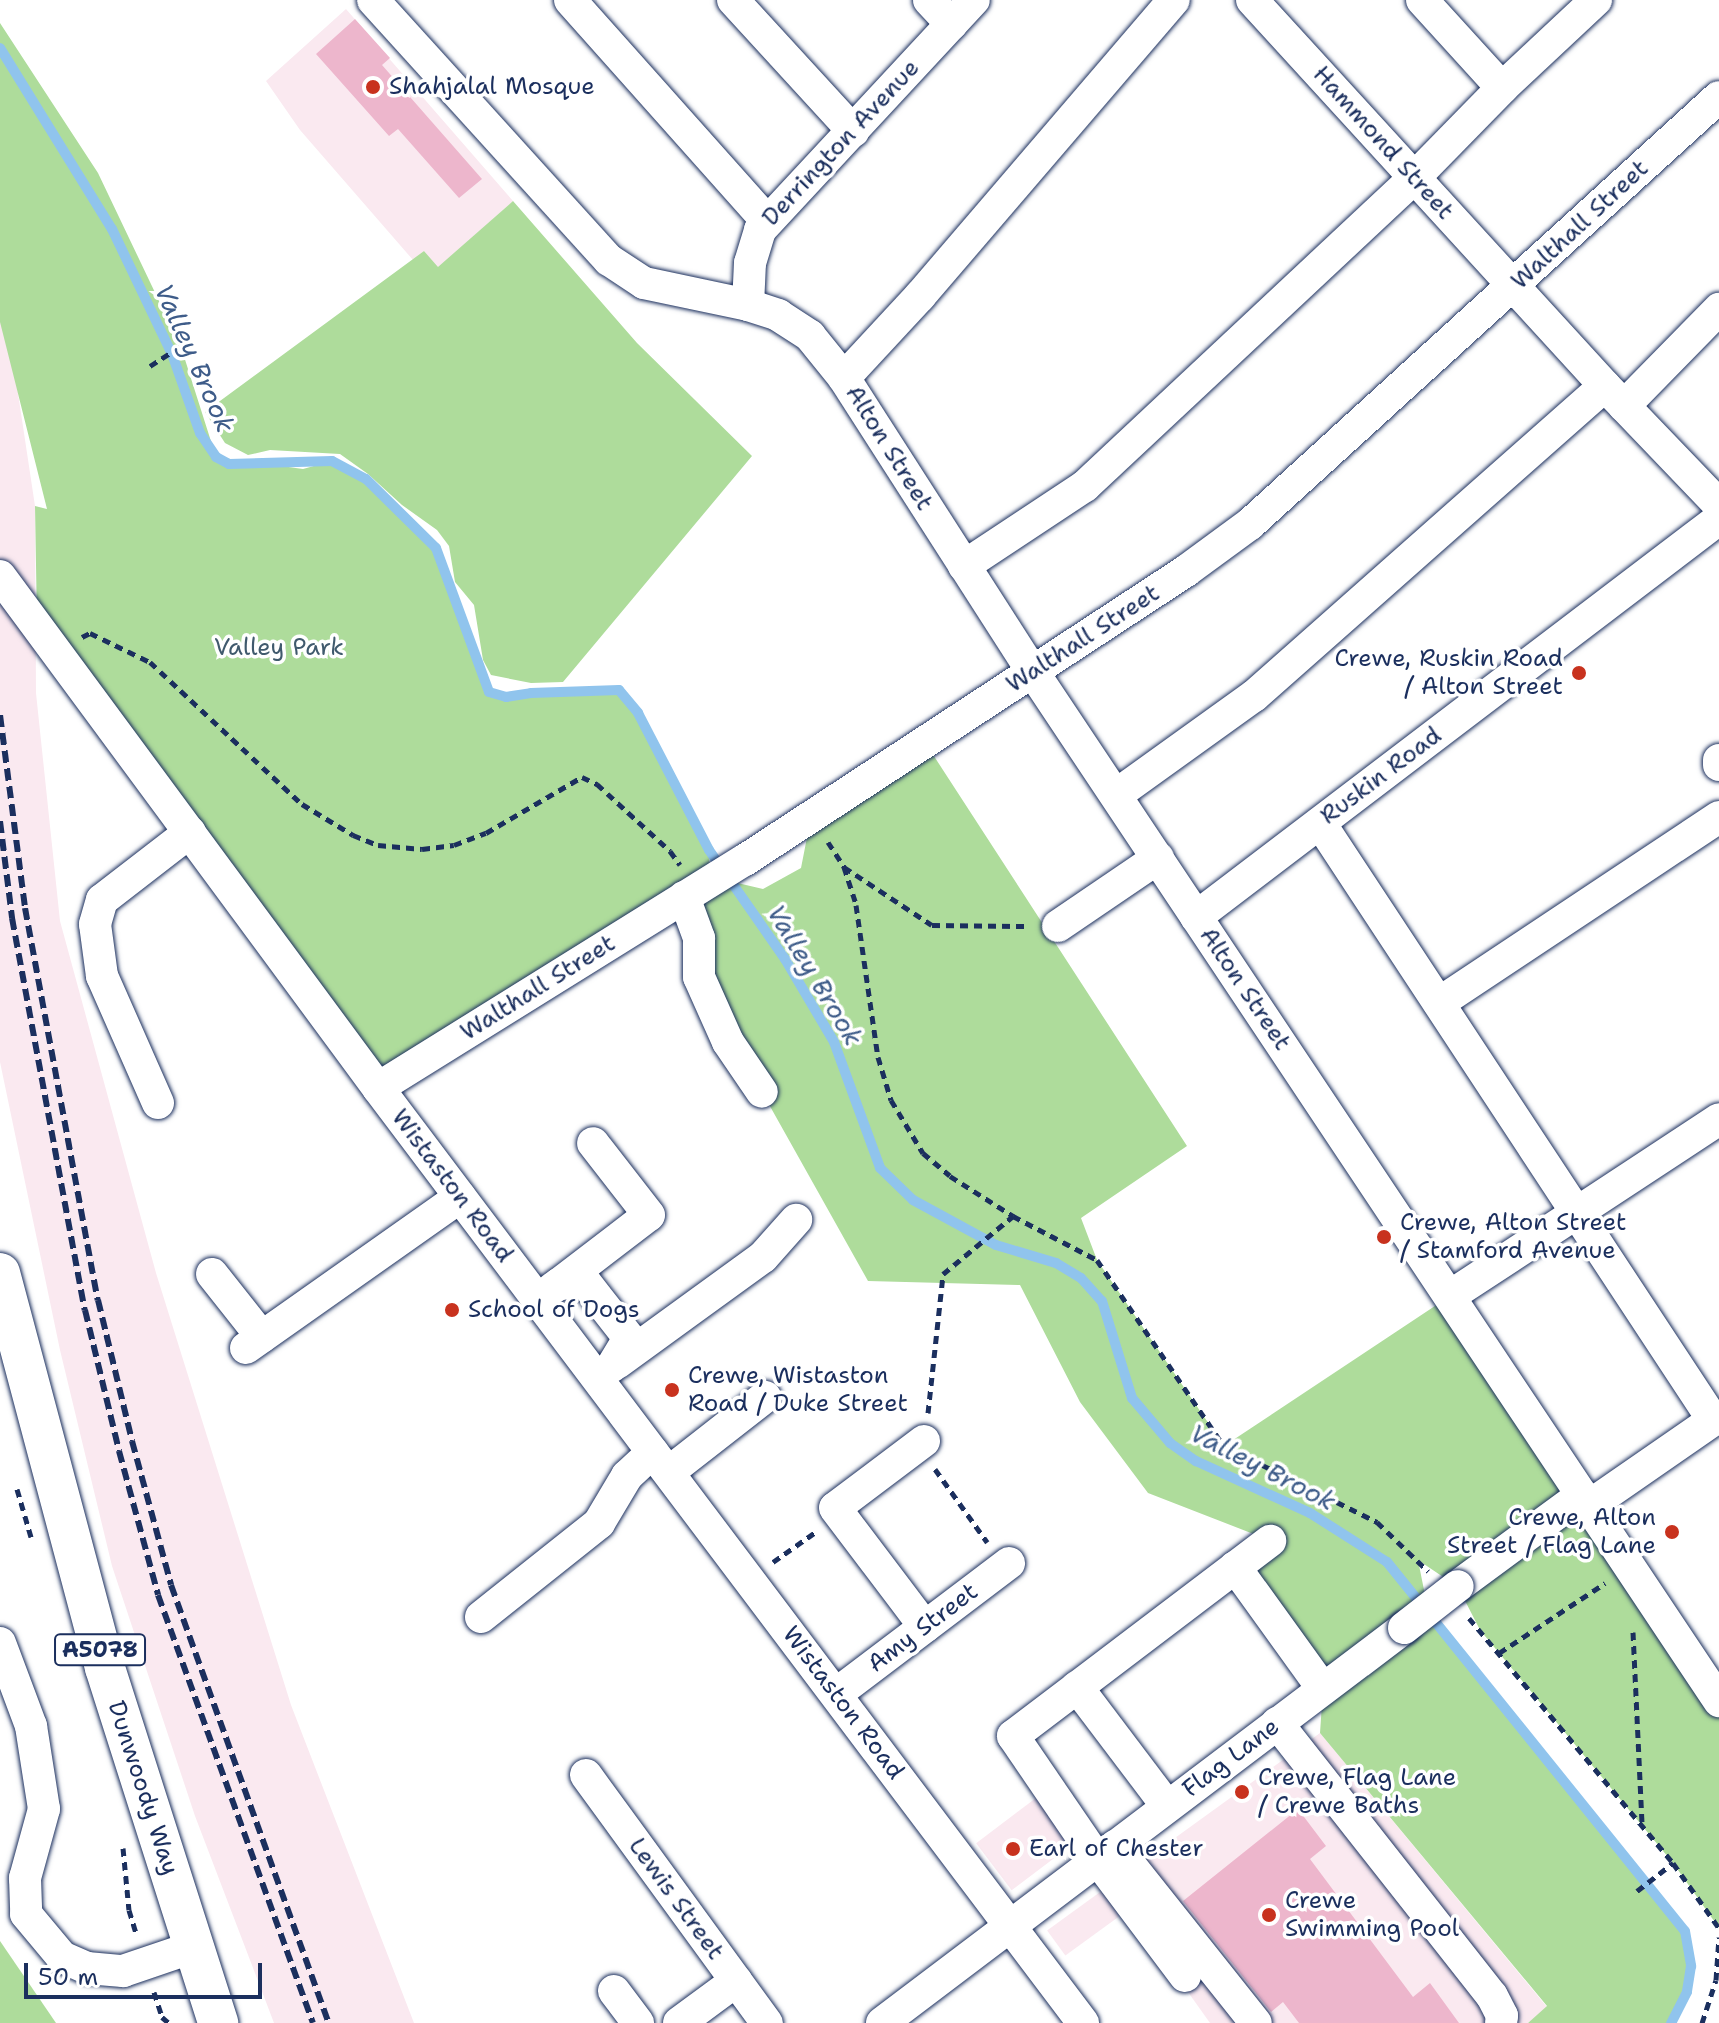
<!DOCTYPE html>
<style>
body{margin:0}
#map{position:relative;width:1719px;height:2023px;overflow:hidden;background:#fff;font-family:"Shantell Sans",sans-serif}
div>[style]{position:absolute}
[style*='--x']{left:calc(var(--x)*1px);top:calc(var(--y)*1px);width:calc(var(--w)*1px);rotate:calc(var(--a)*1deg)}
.built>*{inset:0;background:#fae9f0;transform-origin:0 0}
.green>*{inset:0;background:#aedc9b}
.stream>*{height:10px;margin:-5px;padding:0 5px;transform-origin:5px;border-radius:5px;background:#90c4ed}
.building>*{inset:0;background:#edb6cc}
.path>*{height:5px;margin-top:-2.5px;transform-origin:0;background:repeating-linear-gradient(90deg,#1b2f5e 0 8px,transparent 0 14px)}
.roads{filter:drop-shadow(0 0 2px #1b2f5e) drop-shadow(0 0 2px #1b2f5e)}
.minor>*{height:32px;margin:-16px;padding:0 16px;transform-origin:16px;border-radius:16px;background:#fff}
.major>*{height:40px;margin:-20px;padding:0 20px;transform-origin:20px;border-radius:20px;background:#fff}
.rail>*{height:6px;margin-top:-3px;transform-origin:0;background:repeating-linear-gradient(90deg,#1b2f5e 0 12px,transparent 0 18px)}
.bridges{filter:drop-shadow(0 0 2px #1b2f5e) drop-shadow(0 0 2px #1b2f5e)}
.minor-bridge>*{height:32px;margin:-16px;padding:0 16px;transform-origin:16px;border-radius:16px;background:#fff}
.dots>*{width:22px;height:22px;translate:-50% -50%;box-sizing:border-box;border:4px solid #fff;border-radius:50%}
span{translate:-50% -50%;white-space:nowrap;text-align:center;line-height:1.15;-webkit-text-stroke:7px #fff;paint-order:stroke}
.shield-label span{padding:2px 6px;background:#fff;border:2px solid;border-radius:6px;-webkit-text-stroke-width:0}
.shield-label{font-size:22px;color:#1b2f5e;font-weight:700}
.poi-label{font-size:24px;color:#1b2f5e}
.left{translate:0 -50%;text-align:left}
.right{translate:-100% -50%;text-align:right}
.street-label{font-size:24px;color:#1b2f5e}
.park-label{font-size:24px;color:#405a6d}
.water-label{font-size:26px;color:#3e5c89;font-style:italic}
.scale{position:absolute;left:24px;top:1963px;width:238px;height:36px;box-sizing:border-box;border:4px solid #1b2f5e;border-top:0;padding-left:10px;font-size:24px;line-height:28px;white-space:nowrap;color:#1b2f5e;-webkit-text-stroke:6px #fff;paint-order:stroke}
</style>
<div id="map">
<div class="built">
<i style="clip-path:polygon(346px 9px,513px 201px,438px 268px,424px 251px,413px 260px,300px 130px,266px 81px)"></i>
<i style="clip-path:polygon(0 297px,8px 327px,35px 506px,36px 693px,60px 921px,156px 1273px,291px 1705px,414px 2023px,274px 2023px,195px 1816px,112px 1566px,60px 1350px,0 1062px)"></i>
<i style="clip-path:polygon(1320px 1733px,1547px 2007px,1528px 2023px,1210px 2023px,1183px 1985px,1121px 1877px)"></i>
<i style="left:1044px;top:1792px;width:59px;height:85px;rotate:53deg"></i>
<i style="left:1107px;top:1887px;width:31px;height:74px;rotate:54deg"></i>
</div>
<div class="green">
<i style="clip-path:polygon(0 23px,98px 173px,181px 347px,216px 457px,303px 469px,332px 461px,366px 479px,436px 548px,489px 692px,506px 697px,531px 693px,619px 690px,679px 789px,709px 850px,710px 881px,729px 881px,763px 889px,801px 868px,811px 817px,930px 750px,1187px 1146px,1081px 1218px,1097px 1260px,1224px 1446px,1450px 1296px,1719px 1701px,1719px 1928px,1673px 1863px,1480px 1630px,1458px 1587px,1418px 1560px,1428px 1610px,1685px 1931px,1691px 1966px,1687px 1992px,1671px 2023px,1528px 2023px,1547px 2006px,1320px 1733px,1323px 1689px,1235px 1567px,1269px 1540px,1148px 1493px,1080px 1402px,1020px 1285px,868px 1281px,762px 1092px,684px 897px,378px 1088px,37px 623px,35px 506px,47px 509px,0 322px)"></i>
<i style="clip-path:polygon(513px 201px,637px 343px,752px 456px,563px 682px,531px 683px,491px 675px,483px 660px,474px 605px,455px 582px,449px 546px,437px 530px,402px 505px,368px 474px,340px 454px,270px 450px,248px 455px,225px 443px,205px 412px,424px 251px,438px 267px)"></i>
<i style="clip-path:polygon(0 1941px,56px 2023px,0 2023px)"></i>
</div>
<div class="stream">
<i style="--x:0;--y:48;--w:213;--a:58.3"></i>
<i style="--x:112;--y:229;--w:139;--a:64.4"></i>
<i style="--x:172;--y:354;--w:84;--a:70.5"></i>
<i style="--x:200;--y:433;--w:29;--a:56"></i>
<i style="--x:216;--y:457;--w:15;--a:28"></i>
<i style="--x:229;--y:464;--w:103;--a:-1.7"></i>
<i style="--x:332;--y:461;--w:38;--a:28"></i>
<i style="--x:366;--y:479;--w:98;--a:44.6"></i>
<i style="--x:436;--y:548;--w:153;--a:69.8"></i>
<i style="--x:489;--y:692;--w:18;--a:16"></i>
<i style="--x:506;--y:697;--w:25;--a:-9"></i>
<i style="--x:531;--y:693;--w:88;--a:-2"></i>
<i style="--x:619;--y:690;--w:30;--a:50"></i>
<i style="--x:638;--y:713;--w:154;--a:62.6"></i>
<i style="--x:709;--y:850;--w:133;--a:55.1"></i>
<i style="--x:785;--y:959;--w:96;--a:59.4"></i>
<i style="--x:834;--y:1042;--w:134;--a:69.9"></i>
<i style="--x:880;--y:1168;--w:46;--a:44.1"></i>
<i style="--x:913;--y:1200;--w:94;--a:28.5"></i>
<i style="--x:996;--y:1245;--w:63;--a:16.7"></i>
<i style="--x:1056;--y:1263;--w:29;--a:31"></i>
<i style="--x:1081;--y:1278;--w:31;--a:48"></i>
<i style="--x:1102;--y:1301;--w:102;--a:72.8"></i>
<i style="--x:1132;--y:1398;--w:59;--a:49.8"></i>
<i style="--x:1170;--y:1443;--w:32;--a:35"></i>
<i style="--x:1196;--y:1461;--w:125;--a:24.5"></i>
<i style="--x:1310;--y:1513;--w:91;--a:32.5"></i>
<i style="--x:1387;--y:1562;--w:474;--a:51.1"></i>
<i style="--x:1685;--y:1931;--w:36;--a:80"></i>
<i style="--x:1691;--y:1966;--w:26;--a:99"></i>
<i style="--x:1687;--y:1992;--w:35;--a:117"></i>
</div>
<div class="building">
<i style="clip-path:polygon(355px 19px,390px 58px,382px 65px,482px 179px,459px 198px,398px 129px,389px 136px,316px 54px)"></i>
<i style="clip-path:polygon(1298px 1809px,1326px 1846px,1310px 1859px,1413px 1997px,1430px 1983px,1459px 2023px,1299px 2023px,1283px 2002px,1271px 2012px,1183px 1901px)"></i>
</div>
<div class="path">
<i style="--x:150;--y:366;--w:44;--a:-33"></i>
<i style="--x:82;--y:637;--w:9;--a:-27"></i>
<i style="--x:90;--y:633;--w:67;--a:25.8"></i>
<i style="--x:150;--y:662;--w:208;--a:43.1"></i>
<i style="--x:302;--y:804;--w:60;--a:31.3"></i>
<i style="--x:353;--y:835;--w:27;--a:22"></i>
<i style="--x:378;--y:845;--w:44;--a:5.2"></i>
<i style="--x:422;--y:849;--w:32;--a:-7"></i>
<i style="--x:454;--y:845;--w:34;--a:-21"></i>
<i style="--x:486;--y:833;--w:111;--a:-30.3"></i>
<i style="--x:582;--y:777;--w:17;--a:25"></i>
<i style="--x:597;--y:784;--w:99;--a:42.5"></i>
<i style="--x:670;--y:851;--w:17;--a:54"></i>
<i style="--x:828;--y:842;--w:30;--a:57"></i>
<i style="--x:844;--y:867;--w:40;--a:72"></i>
<i style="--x:856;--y:905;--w:154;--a:81.8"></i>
<i style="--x:878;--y:1057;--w:45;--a:73.2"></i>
<i style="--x:891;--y:1100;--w:62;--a:58.9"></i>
<i style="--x:923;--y:1153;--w:35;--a:40"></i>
<i style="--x:950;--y:1176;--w:75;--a:32.4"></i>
<i style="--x:1013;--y:1216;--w:95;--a:27.6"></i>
<i style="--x:1097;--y:1260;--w:225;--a:55.7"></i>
<i style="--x:1224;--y:1446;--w:171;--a:26.4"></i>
<i style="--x:1377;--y:1522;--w:71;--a:43.9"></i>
<i style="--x:844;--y:867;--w:105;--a:33.4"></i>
<i style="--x:932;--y:925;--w:97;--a:0.6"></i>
<i style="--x:928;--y:1413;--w:140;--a:-83.8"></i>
<i style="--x:943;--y:1274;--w:91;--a:-39.6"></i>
<i style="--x:935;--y:1469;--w:90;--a:54.5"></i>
<i style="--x:17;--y:1489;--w:50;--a:73.7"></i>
<i style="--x:773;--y:1562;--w:54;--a:-35.2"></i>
<i style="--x:1469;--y:1618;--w:319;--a:50.2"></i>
<i style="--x:1673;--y:1863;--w:80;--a:54.7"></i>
<i style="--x:1633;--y:1632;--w:193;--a:87.3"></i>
<i style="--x:1499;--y:1653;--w:127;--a:-33.4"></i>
<i style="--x:123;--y:1848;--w:62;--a:84.5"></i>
<i style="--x:129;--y:1910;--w:24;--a:73"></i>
<i style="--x:1637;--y:1891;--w:46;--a:-37.9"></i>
<i style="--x:154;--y:1992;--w:26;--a:72"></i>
<i style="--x:162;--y:2017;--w:9;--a:41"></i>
<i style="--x:1702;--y:2023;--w:45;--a:-72"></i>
<i style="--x:1716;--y:1980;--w:43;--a:-86"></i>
</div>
<div class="roads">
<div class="minor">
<i style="--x:373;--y:0;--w:351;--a:47.8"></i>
<i style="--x:609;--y:260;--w:42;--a:33.3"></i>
<i style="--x:644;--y:283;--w:106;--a:11.9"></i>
<i style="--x:748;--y:305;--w:32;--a:18"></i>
<i style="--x:778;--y:315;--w:38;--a:33"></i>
<i style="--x:810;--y:336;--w:54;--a:51"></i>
<i style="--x:844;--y:378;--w:350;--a:57.3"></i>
<i style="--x:1033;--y:672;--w:1237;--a:56.31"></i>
<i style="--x:570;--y:0;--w:296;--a:48.3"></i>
<i style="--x:733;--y:0;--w:178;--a:47.5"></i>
<i style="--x:929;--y:0;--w:33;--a:47"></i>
<i style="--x:1252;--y:0;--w:523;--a:47.56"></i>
<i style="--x:1605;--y:386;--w:165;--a:46.2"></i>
<i style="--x:1422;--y:0;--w:119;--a:47.7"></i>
<i style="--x:748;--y:305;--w:42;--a:-87.3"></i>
<i style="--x:750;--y:263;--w:34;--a:-73"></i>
<i style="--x:760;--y:230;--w:314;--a:-47.1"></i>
<i style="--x:844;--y:378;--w:112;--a:-47.2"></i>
<i style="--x:920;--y:296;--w:390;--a:-49.4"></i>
<i style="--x:1624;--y:406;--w:136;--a:-45.6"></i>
<i style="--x:964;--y:566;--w:145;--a:-33.5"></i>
<i style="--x:1085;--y:486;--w:451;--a:-43.1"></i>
<i style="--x:1414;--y:178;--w:126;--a:-45.6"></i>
<i style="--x:1502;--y:88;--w:129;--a:-43.1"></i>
<i style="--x:0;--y:576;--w:636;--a:53.56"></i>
<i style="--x:378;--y:1088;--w:1171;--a:52.98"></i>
<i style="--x:1719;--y:760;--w:5;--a:90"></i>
<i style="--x:1116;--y:795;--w:170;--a:-35.7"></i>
<i style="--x:1254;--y:696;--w:468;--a:-41.5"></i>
<i style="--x:1320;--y:823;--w:715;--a:56.64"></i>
<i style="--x:684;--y:897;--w:44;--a:69.9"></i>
<i style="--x:699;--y:938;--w:39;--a:90"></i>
<i style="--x:699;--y:977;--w:71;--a:66"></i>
<i style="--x:728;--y:1042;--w:60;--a:55.8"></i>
<i style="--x:1196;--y:917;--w:657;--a:-37.27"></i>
<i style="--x:1058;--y:926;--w:121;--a:-34.2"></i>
<i style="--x:1439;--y:1003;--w:336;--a:-33.6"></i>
<i style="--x:378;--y:1088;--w:432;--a:-31.9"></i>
<i style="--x:745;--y:860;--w:527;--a:-33.24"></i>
<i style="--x:1186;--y:571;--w:79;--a:-36.3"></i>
<i style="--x:1250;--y:524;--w:634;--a:-42.32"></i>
<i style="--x:158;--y:1103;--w:139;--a:-113.8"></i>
<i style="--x:102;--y:976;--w:52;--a:-97.7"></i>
<i style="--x:95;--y:924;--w:25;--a:-74"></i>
<i style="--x:102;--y:900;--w:111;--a:-37.7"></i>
<i style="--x:212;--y:1274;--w:80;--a:51.6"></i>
<i style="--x:559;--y:1284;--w:113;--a:-37.5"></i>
<i style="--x:649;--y:1215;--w:91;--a:-127.9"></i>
<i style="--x:553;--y:1288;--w:7;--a:-34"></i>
<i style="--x:559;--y:1284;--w:26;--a:-4"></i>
<i style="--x:585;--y:1282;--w:71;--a:51.8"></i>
<i style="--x:629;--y:1338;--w:33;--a:121"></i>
<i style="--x:1450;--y:1296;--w:322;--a:-33.3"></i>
<i style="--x:246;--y:1348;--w:262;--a:-35.2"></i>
<i style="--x:617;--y:1363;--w:180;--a:-36"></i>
<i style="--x:763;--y:1257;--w:50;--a:-48.3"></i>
<i style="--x:924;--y:1441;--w:111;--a:143"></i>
<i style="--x:835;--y:1508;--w:149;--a:52.9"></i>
<i style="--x:669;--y:1472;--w:122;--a:-38"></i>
<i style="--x:1589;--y:1506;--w:158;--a:-34.7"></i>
<i style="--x:1235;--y:1567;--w:150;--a:54.2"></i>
<i style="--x:1458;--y:1586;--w:154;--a:-36.3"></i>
<i style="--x:481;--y:1617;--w:151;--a:-38.5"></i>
<i style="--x:599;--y:1523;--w:55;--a:-59.2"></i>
<i style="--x:627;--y:1476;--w:35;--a:-43"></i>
<i style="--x:0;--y:1643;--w:89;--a:69.5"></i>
<i style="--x:31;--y:1726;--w:84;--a:81.1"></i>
<i style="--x:44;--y:1809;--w:72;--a:105.4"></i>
<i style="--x:25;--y:1878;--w:36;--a:88"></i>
<i style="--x:26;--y:1914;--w:56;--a:50.1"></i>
<i style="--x:62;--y:1957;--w:27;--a:24"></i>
<i style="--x:87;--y:1968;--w:36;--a:5"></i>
<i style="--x:123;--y:1971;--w:75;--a:-18.7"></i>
<i style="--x:1077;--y:1687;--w:149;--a:52.9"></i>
<i style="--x:836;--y:1694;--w:217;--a:-37.1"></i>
<i style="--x:1277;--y:1723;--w:347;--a:51.8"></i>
<i style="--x:1492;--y:1996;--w:22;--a:63"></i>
<i style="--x:1502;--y:2016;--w:7;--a:98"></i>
<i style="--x:586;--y:1775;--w:307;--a:53.9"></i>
<i style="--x:1115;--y:1846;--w:226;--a:51.5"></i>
<i style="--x:1185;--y:1976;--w:146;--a:-126.9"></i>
<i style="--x:1097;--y:1859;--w:149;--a:-124.3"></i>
<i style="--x:1013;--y:1736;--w:323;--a:-37.2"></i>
<i style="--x:614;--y:1991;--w:40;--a:53"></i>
<i style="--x:679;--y:2023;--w:71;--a:-36.4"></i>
<i style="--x:882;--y:2023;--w:655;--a:-37.11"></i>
</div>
<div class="major">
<i style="--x:0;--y:1273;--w:409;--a:75.1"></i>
<i style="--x:105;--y:1668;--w:373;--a:72.3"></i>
</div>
</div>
<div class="rail">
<i style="--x:0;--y:715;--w:195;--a:82.6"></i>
<i style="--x:25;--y:908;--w:399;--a:79.5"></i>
<i style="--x:98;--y:1300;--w:145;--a:76.4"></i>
<i style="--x:132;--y:1441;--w:149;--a:74.8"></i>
<i style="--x:171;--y:1585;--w:466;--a:70.2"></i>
<i style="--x:0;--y:821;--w:98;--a:82.9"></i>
<i style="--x:12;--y:918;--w:399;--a:79.5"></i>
<i style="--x:85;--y:1310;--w:145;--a:76.4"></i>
<i style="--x:119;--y:1451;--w:149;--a:74.8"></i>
<i style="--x:158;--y:1595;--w:455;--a:70.1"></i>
</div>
<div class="bridges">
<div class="minor-bridge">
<i style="--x:1404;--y:1628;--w:68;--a:-37.9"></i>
</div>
</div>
<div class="dots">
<i style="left:373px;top:87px;background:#c8321e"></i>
<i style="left:1579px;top:673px;background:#c8321e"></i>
<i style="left:1384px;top:1237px;background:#c8321e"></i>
<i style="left:452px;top:1310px;background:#c8321e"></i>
<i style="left:672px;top:1390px;background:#c8321e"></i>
<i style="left:1672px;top:1532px;background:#c8321e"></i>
<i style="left:1242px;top:1792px;background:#c8321e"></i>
<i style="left:1013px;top:1849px;background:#c8321e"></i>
<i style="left:1269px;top:1915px;background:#c8321e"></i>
</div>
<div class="shield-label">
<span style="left:100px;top:1650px">A5078</span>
</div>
<div class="poi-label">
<span class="left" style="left:389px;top:87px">Shahjalal Mosque</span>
<span class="right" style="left:1563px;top:673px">Crewe, Ruskin Road<br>/ Alton Street</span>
<span class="left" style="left:1400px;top:1237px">Crewe, Alton Street<br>/ Stamford Avenue</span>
<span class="left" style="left:468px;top:1310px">School of Dogs</span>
<span class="left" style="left:688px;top:1390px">Crewe, Wistaston<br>Road / Duke Street</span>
<span class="right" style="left:1656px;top:1532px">Crewe, Alton<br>Street / Flag Lane</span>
<span class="left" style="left:1258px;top:1792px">Crewe, Flag Lane<br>/ Crewe Baths</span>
<span class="left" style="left:1029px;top:1849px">Earl of Chester</span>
<span class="left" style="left:1285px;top:1915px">Crewe<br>Swimming Pool</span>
</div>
<div class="street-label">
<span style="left:841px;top:143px;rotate:-47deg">Derrington Avenue</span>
<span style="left:1383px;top:143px;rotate:48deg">Hammond Street</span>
<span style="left:1580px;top:225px;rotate:-43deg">Walthall Street</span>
<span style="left:889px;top:448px;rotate:58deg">Alton Street</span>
<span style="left:1083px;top:639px;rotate:-33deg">Walthall Street</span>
<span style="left:1381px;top:776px;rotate:-37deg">Ruskin Road</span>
<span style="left:538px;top:988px;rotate:-32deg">Walthall Street</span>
<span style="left:1245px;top:989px;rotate:56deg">Alton Street</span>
<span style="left:452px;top:1186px;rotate:53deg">Wistaston Road</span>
<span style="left:923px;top:1628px;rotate:-37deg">Amy Street</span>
<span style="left:843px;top:1703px;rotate:53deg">Wistaston Road</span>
<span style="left:1231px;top:1758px;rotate:-37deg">Flag Lane</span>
<span style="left:143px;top:1788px;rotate:72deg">Dunwoody Way</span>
<span style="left:676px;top:1899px;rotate:54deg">Lewis Street</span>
</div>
<div class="park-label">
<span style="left:279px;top:648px">Valley Park</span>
</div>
<div class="water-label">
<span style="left:195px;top:358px;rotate:66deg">Valley Brook</span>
<span style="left:815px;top:975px;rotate:59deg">Valley Brook</span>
<span style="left:1263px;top:1467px;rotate:27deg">Valley Brook</span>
</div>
<div class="scale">50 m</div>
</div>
